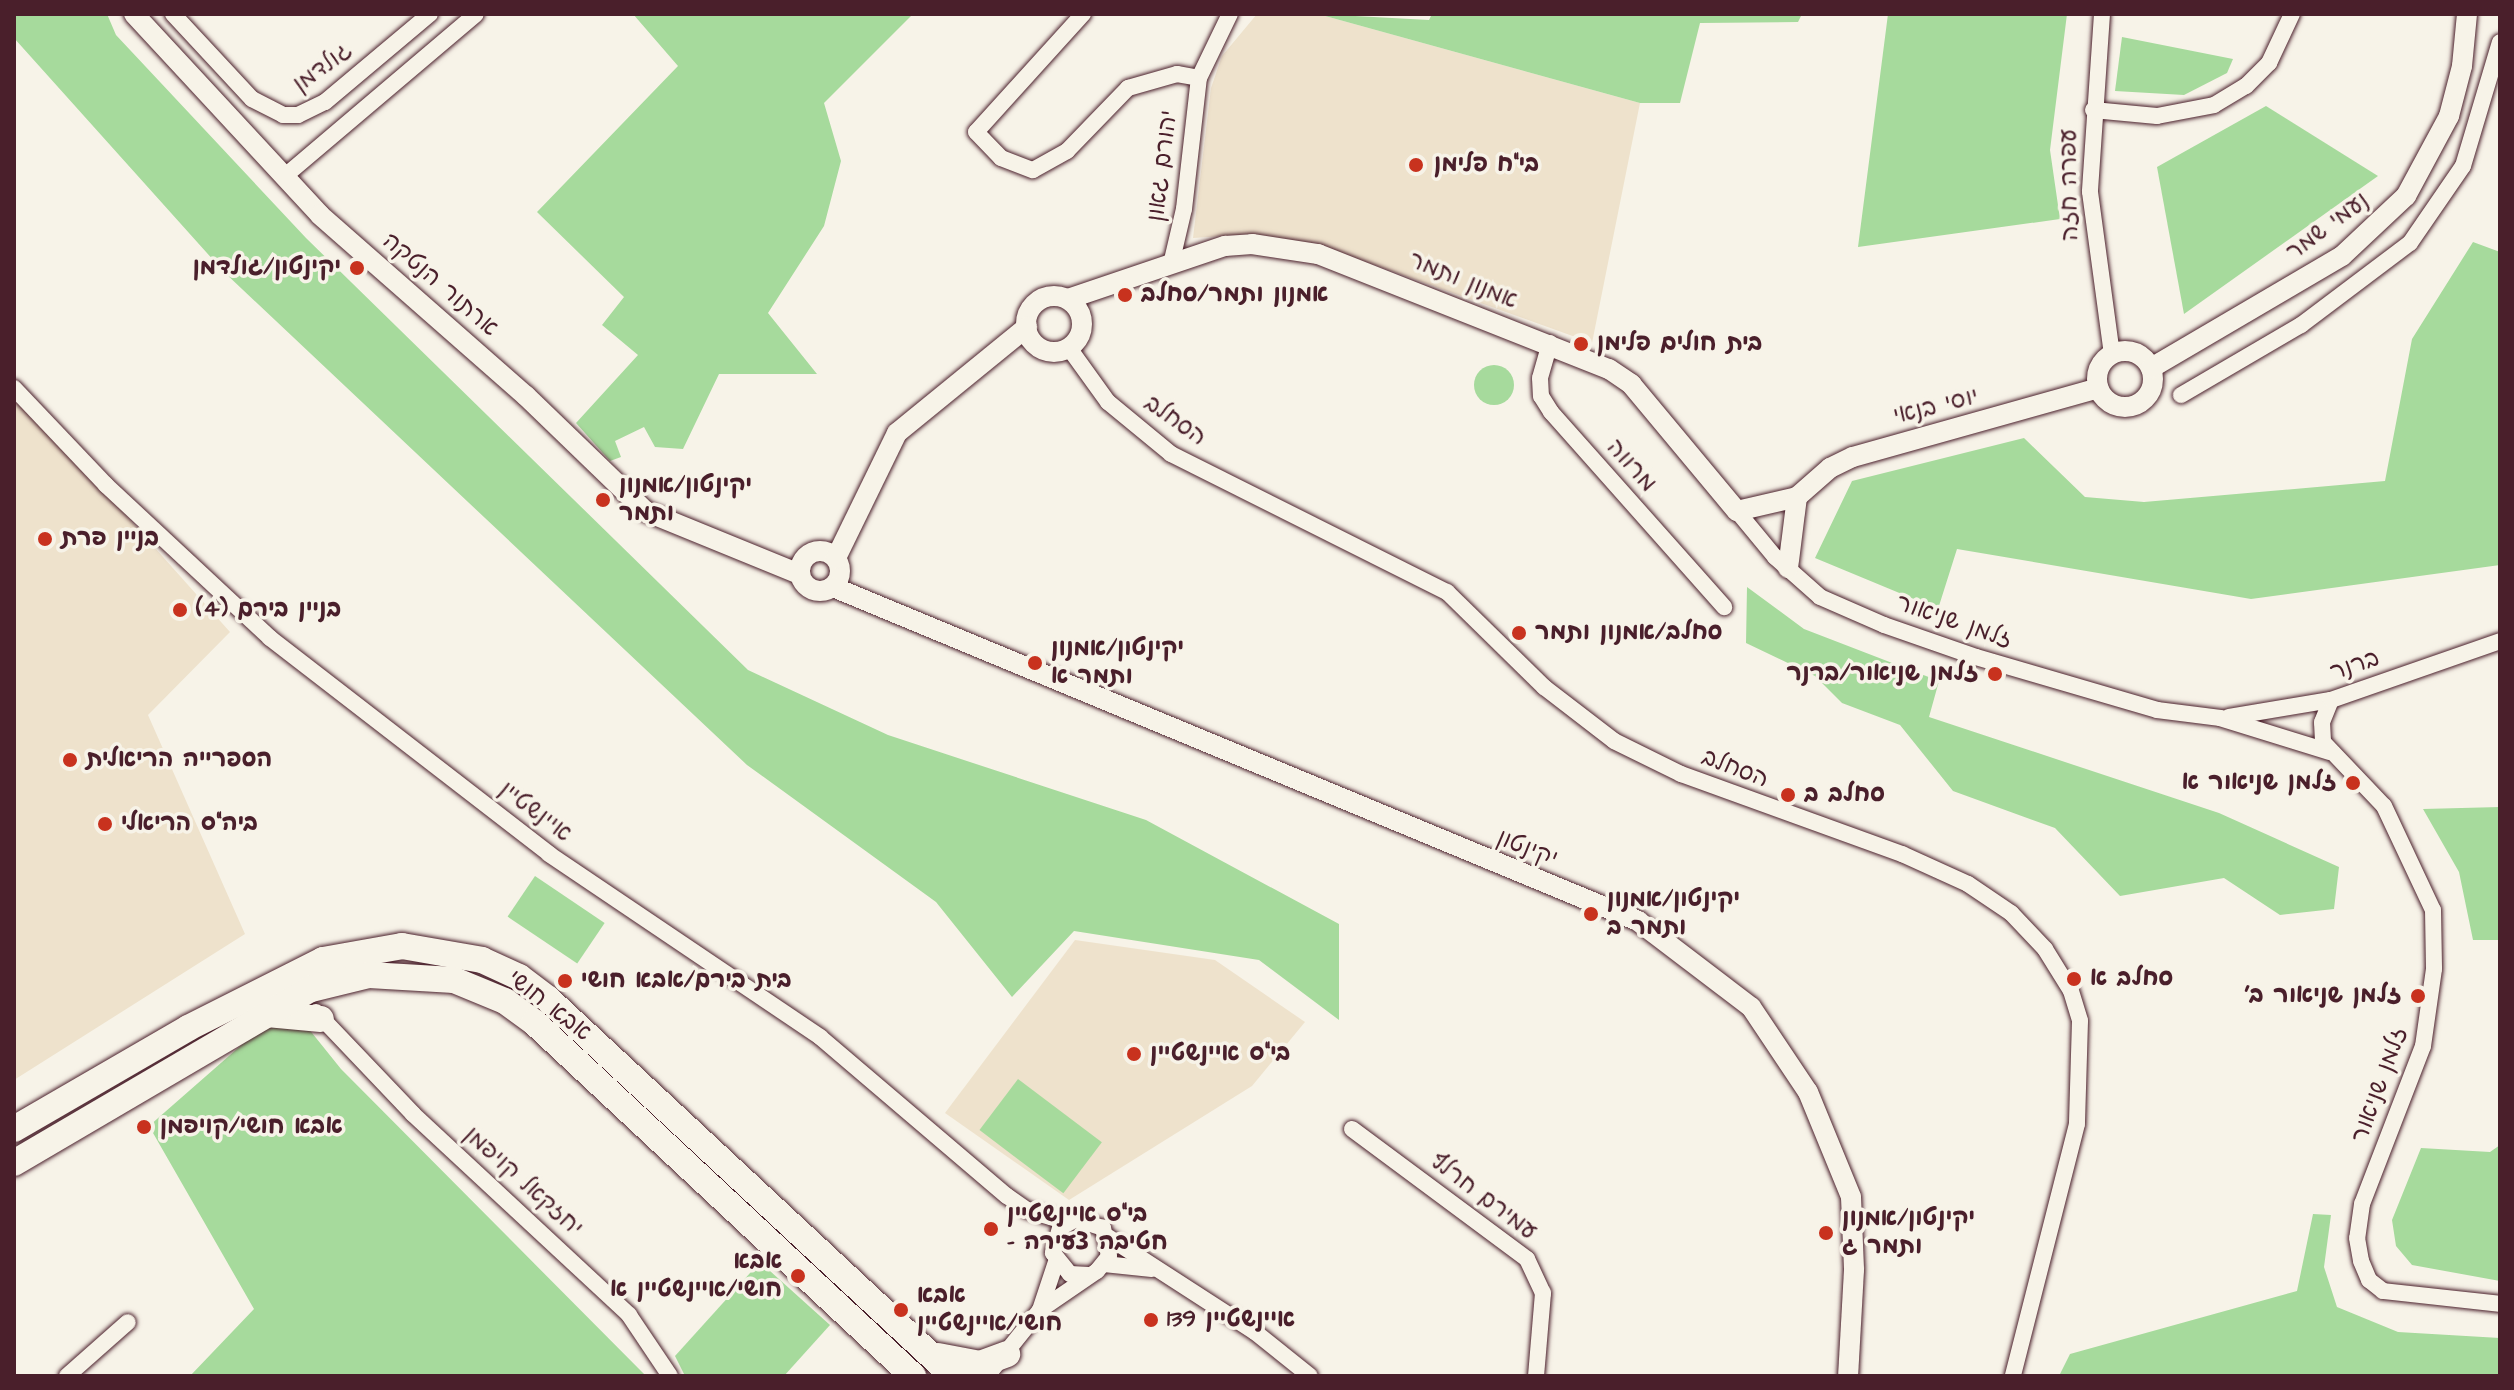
<!DOCTYPE html>
<meta charset="utf-8">
<style>
body{margin:0}
#map{position:relative;width:2514px;height:1390px;overflow:hidden;background:#f7f3e8;font-family:"Architects Daughter","Playpen Sans Hebrew",sans-serif}
div>[style]{position:absolute}
[style*='--x']{left:calc(var(--x)*1px);top:calc(var(--y)*1px);width:calc(var(--w)*1px);rotate:calc(var(--a)*1deg)}
.built>*{inset:0;background:#eee2cc}
.green>*{inset:0;background:#a6da9c;transform-origin:0 0}
.round{border-radius:50%}
.roads{filter:drop-shadow(0 0 2px #4a1f2b) drop-shadow(0 0 2px #4a1f2b)}
.minor>*{height:16px;margin:-8px;padding:0 8px;transform-origin:8px;border-radius:8px;background:#f7f3e8}
.tertiary>*{height:20px;margin:-10px;padding:0 10px;transform-origin:10px;border-radius:10px;background:#f7f3e8}
.tertiary>.ring{margin:-10px;padding:0;box-sizing:content-box;background:none;border:20px solid #f7f3e8;border-radius:50%}
.primary>*{height:26px;margin:-13px;padding:0 13px;transform-origin:13px;border-radius:13px;background:#f7f3e8}
.dots>*{width:22px;height:22px;translate:-50% -50%;box-sizing:border-box;border:4px solid #f7f3e8;border-radius:50%}
span{translate:-50% -50%;white-space:nowrap;text-align:center;line-height:1.15;-webkit-text-stroke:7px #f7f3e8;paint-order:stroke}
.street-label{font-size:24px;color:#4a1f2b}
.poi-label{font-size:24px;color:#4a1f2b;font-weight:700}
.left{translate:0 -50%;text-align:left}
.right{translate:-100% -50%;text-align:right}
.frame{position:absolute;inset:0;border:16px solid #4a1f2b;pointer-events:none}
</style>
<div id="map">
<div class="built">
<i style="clip-path:polygon(1257px 14px,1318px 14px,1640px 103px,1592px 343px,1333px 250px,1253px 234px,1193px 238px,1211px 88px,1222px 56px)"></i>
<i style="clip-path:polygon(14px 390px,230px 632px,148px 715px,245px 934px,14px 1080px)"></i>
<i style="clip-path:polygon(1075px 940px,1215px 960px,1305px 1022px,1252px 1086px,1069px 1200px,945px 1113px)"></i>
</div>
<div class="green">
<i style="clip-path:polygon(14px 14px,107px 14px,116px 35px,306px 238px,748px 670px,888px 735px,1146px 820px,1339px 924px,1339px 1020px,1259px 960px,1074px 931px,1012px 997px,936px 902px,747px 765px,224px 272px,14px 38px)"></i>
<i style="clip-path:polygon(633px 14px,913px 14px,824px 103px,841px 161px,824px 226px,768px 313px,817px 374px,719px 374px,683px 449px,655px 447px,644px 427px,615px 441px,621px 457px,610px 461px,576px 423px,638px 355px,602px 325px,624px 297px,537px 212px,678px 66px)"></i>
<i style="clip-path:polygon(1318px 14px,1429px 20px,1432px 14px,1802px 14px,1798px 22px,1700px 23px,1680px 103px,1640px 103px)"></i>
<i style="clip-path:polygon(1888px 14px,2067px 14px,2050px 150px,2060px 219px,1858px 247px)"></i>
<i style="clip-path:polygon(2122px 37px,2233px 59px,2227px 73px,2184px 95px,2115px 91px)"></i>
<i style="clip-path:polygon(2266px 106px,2378px 176px,2184px 314px,2157px 167px)"></i>
<i style="clip-path:polygon(2473px 242px,2500px 252px,2500px 565px,2251px 599px,1957px 549px,1938px 609px,1815px 558px,1852px 481px,2024px 438px,2085px 497px,2144px 502px,2385px 481px,2412px 339px)"></i>
<i class="round" style="left:1474px;top:365px;width:40px;height:40px"></i>
<i style="clip-path:polygon(1747px 587px,1804px 629px,1939px 681px,1929px 717px,2219px 813px,2339px 867px,2334px 909px,2280px 915px,2224px 878px,2120px 896px,2055px 828px,1953px 791px,1900px 725px,1842px 703px,1815px 676px,1746px 643px)"></i>
<i style="clip-path:polygon(2500px 807px,2500px 940px,2473px 940px,2459px 872px,2423px 809px)"></i>
<i style="left:535px;top:876px;width:84px;height:49px;rotate:34deg"></i>
<i style="clip-path:polygon(300px 1018px,341px 1069px,646px 1376px,190px 1376px,254px 1309px,149px 1126px,271px 1019px)"></i>
<i style="left:1018px;top:1079px;width:105px;height:64px;rotate:37deg"></i>
<i style="clip-path:polygon(2500px 1145px,2500px 1281px,2412px 1265px,2396px 1246px,2392px 1220px,2421px 1148px,2490px 1152px)"></i>
<i style="clip-path:polygon(2313px 1214px,2331px 1215px,2324px 1267px,2337px 1307px,2398px 1332px,2500px 1338px,2500px 1376px,2059px 1376px,2070px 1354px,2297px 1291px)"></i>
<i style="clip-path:polygon(760px 1262px,830px 1325px,784px 1376px,685px 1376px,675px 1356px)"></i>
</div>
<div class="roads">
<div class="minor">
<i style="--x:173;--y:14;--w:116;--a:47.1"></i>
<i style="--x:252;--y:99;--w:35;--a:27"></i>
<i style="--x:283;--y:115;--w:15;--a:0"></i>
<i style="--x:298;--y:115;--w:30;--a:-26"></i>
<i style="--x:325;--y:102;--w:137;--a:-40"></i>
<i style="--x:1083;--y:14;--w:159;--a:132.2"></i>
<i style="--x:976;--y:132;--w:36;--a:46"></i>
<i style="--x:1001;--y:158;--w:34;--a:21"></i>
<i style="--x:1033;--y:170;--w:39;--a:-29"></i>
<i style="--x:1067;--y:151;--w:88;--a:-45.9"></i>
<i style="--x:1128;--y:88;--w:51;--a:-15.9"></i>
<i style="--x:1177;--y:74;--w:22;--a:10"></i>
<i style="--x:2102;--y:14;--w:178;--a:93.9"></i>
<i style="--x:2090;--y:192;--w:163;--a:82.3"></i>
<i style="--x:2093;--y:110;--w:64;--a:5.4"></i>
<i style="--x:2157;--y:116;--w:58;--a:-10.9"></i>
<i style="--x:2214;--y:105;--w:37;--a:-31"></i>
<i style="--x:2246;--y:86;--w:33;--a:-45"></i>
<i style="--x:2269;--y:63;--w:54;--a:-64.9"></i>
<i style="--x:285;--y:176;--w:250;--a:-40.3"></i>
<i style="--x:1172;--y:260;--w:52;--a:-76.8"></i>
<i style="--x:1184;--y:209;--w:132;--a:-83.5"></i>
<i style="--x:1199;--y:78;--w:71;--a:-64.2"></i>
<i style="--x:1550;--y:343;--w:36;--a:106"></i>
<i style="--x:1540;--y:378;--w:18;--a:87"></i>
<i style="--x:1541;--y:396;--w:19;--a:58"></i>
<i style="--x:1551;--y:412;--w:261;--a:48.4"></i>
<i style="--x:1069;--y:348;--w:67;--a:54.2"></i>
<i style="--x:1108;--y:402;--w:82;--a:39.5"></i>
<i style="--x:1171;--y:454;--w:309;--a:26.6"></i>
<i style="--x:1447;--y:592;--w:136;--a:44.4"></i>
<i style="--x:1544;--y:687;--w:88;--a:37.6"></i>
<i style="--x:1614;--y:741;--w:75;--a:26.2"></i>
<i style="--x:1681;--y:774;--w:235;--a:19.9"></i>
<i style="--x:1902;--y:854;--w:72;--a:24.4"></i>
<i style="--x:1968;--y:884;--w:52;--a:34"></i>
<i style="--x:2011;--y:913;--w:50;--a:46.6"></i>
<i style="--x:2045;--y:949;--w:49;--a:58.2"></i>
<i style="--x:2071;--y:991;--w:31;--a:73"></i>
<i style="--x:2080;--y:1021;--w:103;--a:91.7"></i>
<i style="--x:2077;--y:1124;--w:260;--a:104.3"></i>
<i style="--x:14;--y:388;--w:134;--a:46.5"></i>
<i style="--x:106;--y:485;--w:224;--a:43"></i>
<i style="--x:270;--y:638;--w:353;--a:37.7"></i>
<i style="--x:549;--y:854;--w:327;--a:34"></i>
<i style="--x:820;--y:1037;--w:245;--a:40.4"></i>
<i style="--x:1007;--y:1196;--w:24;--a:35"></i>
<i style="--x:1027;--y:1210;--w:42;--a:16.7"></i>
<i style="--x:2181;--y:395;--w:139;--a:-30.3"></i>
<i style="--x:2301;--y:325;--w:136;--a:-37"></i>
<i style="--x:2410;--y:243;--w:93;--a:-55.5"></i>
<i style="--x:2463;--y:166;--w:129;--a:-73.4"></i>
<i style="--x:1737;--y:511;--w:60;--a:50.4"></i>
<i style="--x:1775;--y:557;--w:60;--a:41.6"></i>
<i style="--x:1820;--y:597;--w:70;--a:23.6"></i>
<i style="--x:1884;--y:625;--w:97;--a:19.2"></i>
<i style="--x:1976;--y:657;--w:189;--a:16.3"></i>
<i style="--x:2157;--y:710;--w:64;--a:7.2"></i>
<i style="--x:2220;--y:718;--w:115;--a:17.2"></i>
<i style="--x:2331;--y:700;--w:24;--a:112"></i>
<i style="--x:2322;--y:722;--w:20;--a:87"></i>
<i style="--x:2323;--y:742;--w:88;--a:46.4"></i>
<i style="--x:2384;--y:806;--w:115;--a:64.8"></i>
<i style="--x:2433;--y:910;--w:59;--a:89"></i>
<i style="--x:2434;--y:969;--w:78;--a:98.1"></i>
<i style="--x:2423;--y:1046;--w:169;--a:111.1"></i>
<i style="--x:2362;--y:1204;--w:34;--a:98"></i>
<i style="--x:2357;--y:1238;--w:23;--a:80"></i>
<i style="--x:2361;--y:1261;--w:21;--a:67"></i>
<i style="--x:2369;--y:1280;--w:18;--a:38"></i>
<i style="--x:2383;--y:1291;--w:118;--a:6.3"></i>
<i style="--x:2229;--y:717;--w:103;--a:-9.5"></i>
<i style="--x:2331;--y:700;--w:179;--a:-19.2"></i>
<i style="--x:316;--y:1012;--w:141;--a:46.4"></i>
<i style="--x:413;--y:1114;--w:295;--a:42.9"></i>
<i style="--x:629;--y:1315;--w:73;--a:56.1"></i>
<i style="--x:1352;--y:1129;--w:218;--a:36.6"></i>
<i style="--x:1527;--y:1259;--w:38;--a:65"></i>
<i style="--x:1543;--y:1293;--w:83;--a:94.8"></i>
<i style="--x:1108;--y:1237;--w:175;--a:32.9"></i>
<i style="--x:1255;--y:1332;--w:70;--a:38.7"></i>
<i style="--x:1104;--y:1264;--w:48;--a:5.9"></i>
<i style="--x:1040;--y:1310;--w:69;--a:-34.4"></i>
<i style="--x:1097;--y:1271;--w:19;--a:-51"></i>
<i style="--x:1109;--y:1256;--w:29;--a:-102"></i>
<i style="--x:1103;--y:1228;--w:28;--a:-162"></i>
<i style="--x:1076;--y:1219;--w:18;--a:151"></i>
<i style="--x:1060;--y:1228;--w:26;--a:106"></i>
<i style="--x:1053;--y:1253;--w:27;--a:51"></i>
<i style="--x:1070;--y:1274;--w:19;--a:3"></i>
<i style="--x:67;--y:1376;--w:81;--a:-41.5"></i>
<i style="--x:987;--y:1376;--w:85;--a:-51.2"></i>
<i style="--x:1040;--y:1310;--w:51;--a:-71.6"></i>
</div>
<div class="tertiary">
<i style="--x:134;--y:14;--w:274;--a:47.2"></i>
<i style="--x:320;--y:215;--w:274;--a:41.3"></i>
<i style="--x:526;--y:396;--w:165;--a:44"></i>
<i style="--x:645;--y:511;--w:166;--a:22.2"></i>
<i class="ring" style="left:1026px;top:296px;width:36px;height:36px"></i>
<i style="--x:1068;--y:299;--w:166;--a:-18.7"></i>
<i style="--x:1225;--y:246;--w:27;--a:-4"></i>
<i style="--x:1252;--y:244;--w:67;--a:8.6"></i>
<i style="--x:1318;--y:254;--w:313;--a:21.6"></i>
<i style="--x:1609;--y:369;--w:27;--a:34"></i>
<i style="--x:1631;--y:384;--w:165;--a:50.2"></i>
<i style="--x:1737;--y:511;--w:62;--a:-13.1"></i>
<i style="--x:1797;--y:497;--w:44;--a:-41.3"></i>
<i style="--x:1830;--y:468;--w:25;--a:-26"></i>
<i style="--x:1853;--y:457;--w:255;--a:-15.7"></i>
<i class="ring" style="left:2097px;top:351px;width:36px;height:36px"></i>
<i style="--x:2151;--y:368;--w:221;--a:-30.4"></i>
<i style="--x:2342;--y:256;--w:88;--a:-43.2"></i>
<i style="--x:2406;--y:196;--w:91;--a:-61.7"></i>
<i style="--x:2449;--y:116;--w:52;--a:-75.4"></i>
<i style="--x:2462;--y:66;--w:52;--a:-84.5"></i>
<i class="ring" style="left:800px;top:551px;width:20px;height:20px"></i>
<i style="--x:836;--y:558;--w:139;--a:-64"></i>
<i style="--x:897;--y:433;--w:168;--a:-39.2"></i>
<i style="--x:1788;--y:568;--w:72;--a:-82.8"></i>
<i style="--x:833;--y:587;--w:872;--a:22.53"></i>
<i style="--x:1638;--y:921;--w:142;--a:37.3"></i>
<i style="--x:1751;--y:1007;--w:102;--a:56.2"></i>
<i style="--x:1808;--y:1092;--w:113;--a:67.7"></i>
<i style="--x:1851;--y:1197;--w:73;--a:87.6"></i>
<i style="--x:1854;--y:1270;--w:106;--a:93.2"></i>
</div>
<div class="primary">
<i style="--x:267;--y:1014;--w:54;--a:5.3"></i>
<i style="--x:14;--y:1129;--w:201;--a:-30.1"></i>
<i style="--x:188;--y:1028;--w:151;--a:-26.7"></i>
<i style="--x:323;--y:960;--w:80;--a:-10"></i>
<i style="--x:402;--y:946;--w:81;--a:9.9"></i>
<i style="--x:482;--y:960;--w:41;--a:24.7"></i>
<i style="--x:519;--y:977;--w:36;--a:37"></i>
<i style="--x:548;--y:999;--w:553;--a:42.95"></i>
<i style="--x:14;--y:1163;--w:344;--a:-30.4"></i>
<i style="--x:311;--y:989;--w:60;--a:-13.6"></i>
<i style="--x:369;--y:975;--w:85;--a:3.4"></i>
<i style="--x:454;--y:980;--w:55;--a:22.4"></i>
<i style="--x:505;--y:1001;--w:36;--a:36"></i>
<i style="--x:534;--y:1022;--w:519;--a:43.05"></i>
<i style="--x:938;--y:1356;--w:43;--a:10.8"></i>
<i style="--x:980;--y:1364;--w:29;--a:-20"></i>
</div>
</div>
<div class="dots">
<i style="left:1416px;top:165px;background:#c8321e"></i>
<i style="left:357px;top:268px;background:#c8321e"></i>
<i style="left:1125px;top:295px;background:#c8321e"></i>
<i style="left:1581px;top:344px;background:#c8321e"></i>
<i style="left:603px;top:500px;background:#c8321e"></i>
<i style="left:45px;top:539px;background:#c8321e"></i>
<i style="left:180px;top:610px;background:#c8321e"></i>
<i style="left:1519px;top:633px;background:#c8321e"></i>
<i style="left:1035px;top:663px;background:#c8321e"></i>
<i style="left:1995px;top:674px;background:#c8321e"></i>
<i style="left:70px;top:760px;background:#c8321e"></i>
<i style="left:2353px;top:783px;background:#c8321e"></i>
<i style="left:1788px;top:795px;background:#c8321e"></i>
<i style="left:105px;top:824px;background:#c8321e"></i>
<i style="left:1591px;top:914px;background:#c8321e"></i>
<i style="left:2074px;top:979px;background:#c8321e"></i>
<i style="left:565px;top:981px;background:#c8321e"></i>
<i style="left:2418px;top:996px;background:#c8321e"></i>
<i style="left:1134px;top:1054px;background:#c8321e"></i>
<i style="left:144px;top:1127px;background:#c8321e"></i>
<i style="left:991px;top:1229px;background:#c8321e"></i>
<i style="left:1826px;top:1233px;background:#c8321e"></i>
<i style="left:798px;top:1276px;background:#c8321e"></i>
<i style="left:901px;top:1310px;background:#c8321e"></i>
<i style="left:1151px;top:1320px;background:#c8321e"></i>
</div>
<div class="street-label">
<span style="left:323px;top:68px;rotate:-36deg">גולדמן</span>
<span style="left:1163px;top:166px;rotate:-83deg">יהורם גאון</span>
<span style="left:2070px;top:185px;rotate:-91deg">עפרה חזה</span>
<span style="left:2328px;top:227px;rotate:-37deg">נעמי שמר</span>
<span style="left:1463px;top:281px;rotate:22deg">אמנון ותמר</span>
<span style="left:440px;top:285px;rotate:41deg">ארתור הנטקה</span>
<span style="left:1936px;top:407px;rotate:-14deg">יוסי בנאי</span>
<span style="left:1175px;top:421px;rotate:35deg">הסחלב</span>
<span style="left:1631px;top:466px;rotate:48deg">מרווה</span>
<span style="left:1954px;top:622px;rotate:19deg">זלמן שניאור</span>
<span style="left:2355px;top:666px;rotate:-19deg">ברנר</span>
<span style="left:1735px;top:769px;rotate:21deg">הסחלב</span>
<span style="left:535px;top:812px;rotate:37deg">איינשטיין</span>
<span style="left:1527px;top:849px;rotate:22deg">יקינטון</span>
<span style="left:549px;top:1006px;rotate:38deg">אבא חושי</span>
<span style="left:2380px;top:1085px;rotate:-70deg">זלמן שניאור</span>
<span style="left:523px;top:1182px;rotate:42deg">יחזקאל קויפמן</span>
<span style="left:1483px;top:1197px;rotate:37deg">עמירם חרלף</span>
</div>
<div class="poi-label">
<span class="left" style="left:1434px;top:165px">בי"ח פלימן</span>
<span class="right" style="left:341px;top:268px">יקינטון/גולדמן</span>
<span class="left" style="left:1141px;top:295px">אמנון ותמר/סחלב</span>
<span class="left" style="left:1597px;top:344px">בית חולים פלימן</span>
<span class="left" style="left:619px;top:500px">יקינטון/אמנון<br>ותמר</span>
<span class="left" style="left:61px;top:539px">בניין פרת</span>
<span class="left" style="left:196px;top:610px">בניין בירם (4)</span>
<span class="left" style="left:1535px;top:633px">סחלב/אמנון ותמר</span>
<span class="left" style="left:1051px;top:663px">יקינטון/אמנון<br>ותמר א</span>
<span class="right" style="left:1979px;top:674px">זלמן שניאור/ברנר</span>
<span class="left" style="left:86px;top:760px">הספרייה הריאלית</span>
<span class="right" style="left:2337px;top:783px">זלמן שניאור א</span>
<span class="left" style="left:1804px;top:795px">סחלב ב</span>
<span class="left" style="left:121px;top:824px">ביה"ס הריאלי</span>
<span class="left" style="left:1607px;top:914px">יקינטון/אמנון<br>ותמר ב</span>
<span class="left" style="left:2090px;top:979px">סחלב א</span>
<span class="left" style="left:581px;top:981px">בית בירם/אבא חושי</span>
<span class="right" style="left:2402px;top:996px">זלמן שניאור ב׳</span>
<span class="left" style="left:1150px;top:1054px">בי"ס איינשטיין</span>
<span class="left" style="left:160px;top:1127px">אבא חושי/קויפמן</span>
<span class="left" style="left:1007px;top:1229px">בי"ס איינשטיין<br>- חטיבה צעירה</span>
<span class="left" style="left:1842px;top:1233px">יקינטון/אמנון<br>ותמר ג</span>
<span class="right" style="left:782px;top:1276px">אבא<br>חושי/איינשטיין א</span>
<span class="left" style="left:917px;top:1310px">אבא<br>חושי/איינשטיין</span>
<span class="left" style="left:1167px;top:1320px">איינשטיין 139</span>
</div>
<div class="frame"></div>
</div>
